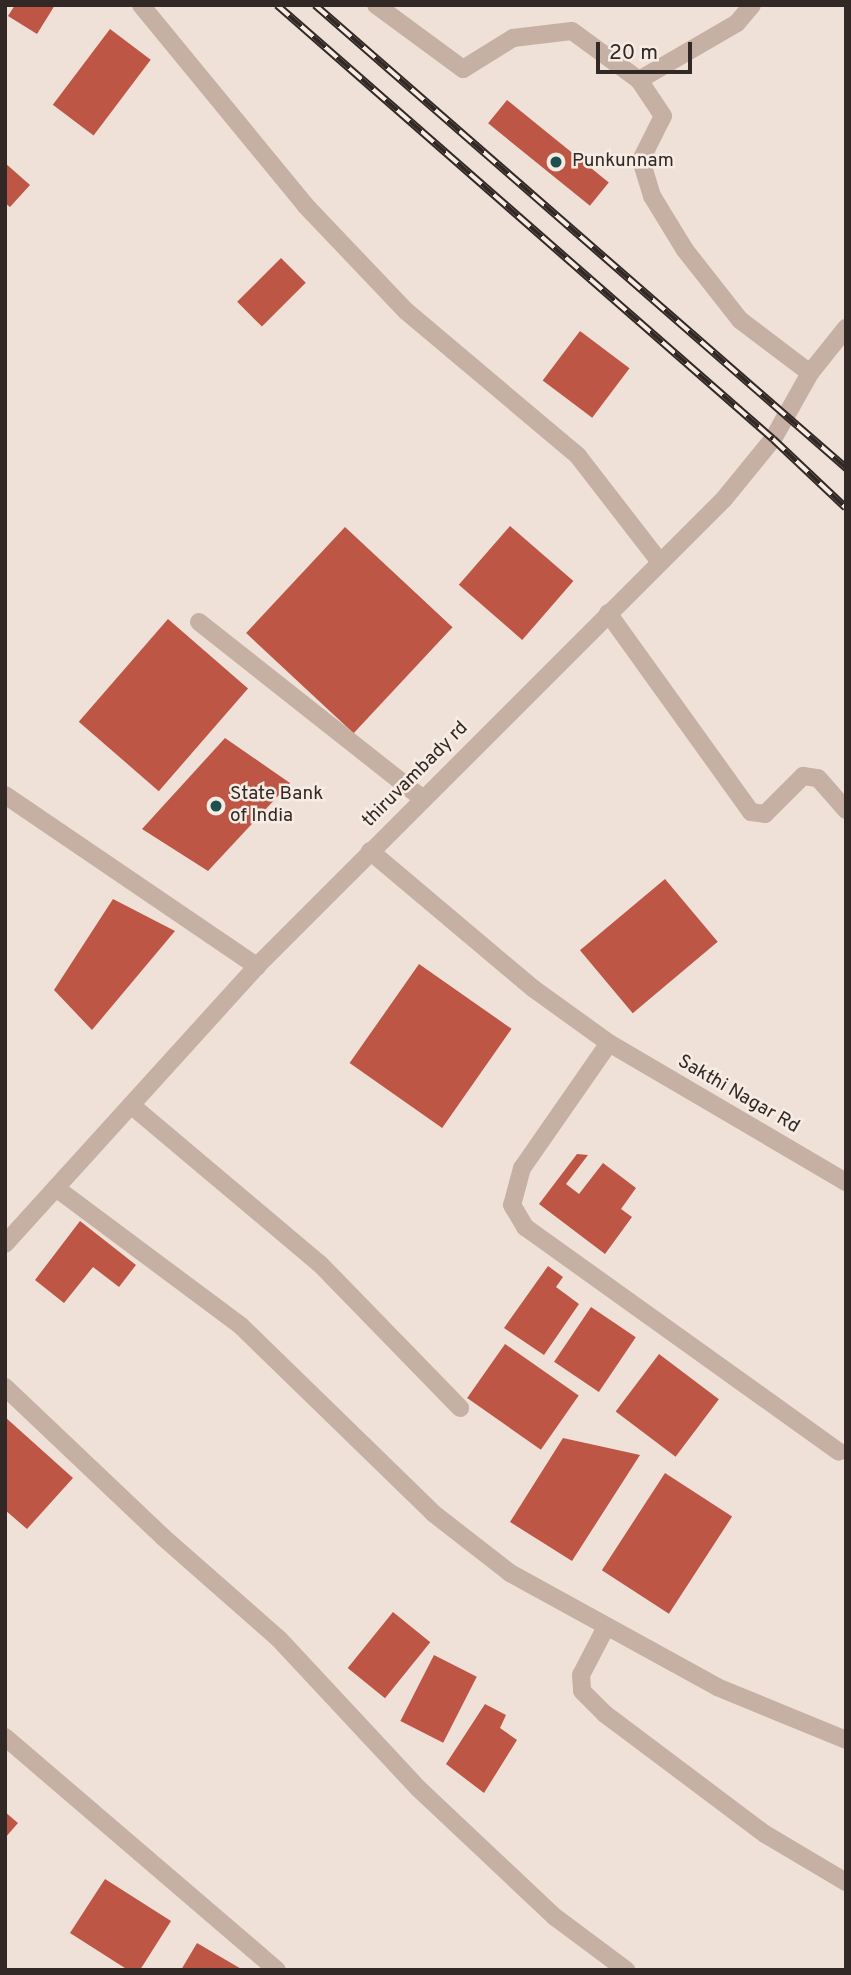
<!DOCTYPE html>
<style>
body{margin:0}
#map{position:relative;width:851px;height:1975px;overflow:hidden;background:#efe1d7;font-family:Overpass,sans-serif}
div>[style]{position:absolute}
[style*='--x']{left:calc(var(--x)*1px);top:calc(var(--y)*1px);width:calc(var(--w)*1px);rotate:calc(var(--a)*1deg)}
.building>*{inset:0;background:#be5646;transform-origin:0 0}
.minor>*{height:18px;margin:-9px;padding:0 9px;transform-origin:9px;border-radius:9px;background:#c6b0a4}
.rail>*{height:8px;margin-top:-4px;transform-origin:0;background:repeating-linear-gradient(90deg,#f7ece3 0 16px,#322825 0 32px);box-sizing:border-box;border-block:2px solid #322825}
.dots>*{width:19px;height:19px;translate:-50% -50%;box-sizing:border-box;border:4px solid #f7ece3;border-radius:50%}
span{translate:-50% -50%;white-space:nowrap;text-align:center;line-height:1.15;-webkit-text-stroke:5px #f7ece3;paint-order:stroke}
.poi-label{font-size:19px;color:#322825}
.left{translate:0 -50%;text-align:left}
.street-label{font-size:19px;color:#322825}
.frame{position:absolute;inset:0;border:7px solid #322825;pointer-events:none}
.scale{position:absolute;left:596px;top:42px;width:96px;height:32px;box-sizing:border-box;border:4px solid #322825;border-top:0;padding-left:9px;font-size:21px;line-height:24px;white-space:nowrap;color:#322825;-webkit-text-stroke:5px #f7ece3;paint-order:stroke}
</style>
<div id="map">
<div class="building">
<i style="clip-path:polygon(15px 5px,55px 5px,37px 34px,8px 16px)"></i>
<i style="left:110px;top:29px;width:51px;height:95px;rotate:37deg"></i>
<i style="left:507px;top:100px;width:131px;height:30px;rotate:39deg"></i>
<i style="clip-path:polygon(5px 163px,30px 185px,10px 207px,5px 203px)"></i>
<i style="left:281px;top:258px;width:35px;height:62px;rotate:45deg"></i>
<i style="left:580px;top:331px;width:62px;height:62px;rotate:37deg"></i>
<i style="left:510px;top:526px;width:84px;height:78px;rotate:41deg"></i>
<i style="left:345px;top:527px;width:147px;height:145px;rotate:43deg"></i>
<i style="left:168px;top:619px;width:106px;height:136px;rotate:41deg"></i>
<i style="clip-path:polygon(225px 738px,290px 783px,208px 871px,142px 829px)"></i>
<i style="left:665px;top:879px;width:82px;height:111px;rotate:50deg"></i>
<i style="clip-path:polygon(113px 899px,175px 931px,92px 1030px,54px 990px)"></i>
<i style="left:419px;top:964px;width:113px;height:121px;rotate:35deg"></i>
<i style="clip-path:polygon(577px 1154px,588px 1155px,566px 1184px,579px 1194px,603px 1163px,636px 1188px,621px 1209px,632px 1217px,605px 1254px,539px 1204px)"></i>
<i style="clip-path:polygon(80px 1221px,136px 1265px,119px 1287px,93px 1267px,64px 1303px,35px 1280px)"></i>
<i style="clip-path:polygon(548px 1266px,563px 1277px,556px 1287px,579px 1304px,544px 1355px,504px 1328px)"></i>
<i style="left:591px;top:1307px;width:54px;height:66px;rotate:34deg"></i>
<i style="left:505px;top:1344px;width:90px;height:66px;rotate:35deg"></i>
<i style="left:659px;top:1354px;width:75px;height:72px;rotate:37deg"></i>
<i style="clip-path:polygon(5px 1417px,73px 1478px,27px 1529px,5px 1510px)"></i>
<i style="clip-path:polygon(563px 1438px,640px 1455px,572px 1561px,510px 1522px)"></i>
<i style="left:665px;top:1473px;width:80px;height:116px;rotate:33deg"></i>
<i style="left:393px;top:1612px;width:48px;height:72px;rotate:39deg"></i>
<i style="left:434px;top:1655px;width:48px;height:74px;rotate:27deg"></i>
<i style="clip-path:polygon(485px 1704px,506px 1715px,500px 1728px,517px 1740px,484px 1793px,446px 1764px)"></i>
<i style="clip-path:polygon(5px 1812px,18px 1823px,5px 1838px)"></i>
<i style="clip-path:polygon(105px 1879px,171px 1921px,140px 1970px,128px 1970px,70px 1933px)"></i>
<i style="clip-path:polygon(197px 1943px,243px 1970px,181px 1970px)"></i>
</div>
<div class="minor">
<i style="--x:141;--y:5;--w:259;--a:50.6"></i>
<i style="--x:305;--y:205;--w:146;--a:46.4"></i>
<i style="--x:406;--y:311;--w:225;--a:40.1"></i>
<i style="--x:578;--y:456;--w:134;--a:52.3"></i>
<i style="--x:376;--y:5;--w:108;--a:36.3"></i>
<i style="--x:463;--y:69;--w:59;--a:-31.8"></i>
<i style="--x:513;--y:38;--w:59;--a:-6.8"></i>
<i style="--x:572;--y:31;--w:83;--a:36.2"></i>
<i style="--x:639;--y:80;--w:43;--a:56.3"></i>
<i style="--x:663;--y:116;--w:49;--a:116.6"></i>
<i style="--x:641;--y:160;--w:38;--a:73"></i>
<i style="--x:652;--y:196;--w:63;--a:58.6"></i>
<i style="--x:685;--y:250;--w:89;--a:51.8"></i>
<i style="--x:740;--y:320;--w:88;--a:37.1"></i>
<i style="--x:639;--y:80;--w:113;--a:-30.2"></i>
<i style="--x:737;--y:23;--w:23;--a:-50"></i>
<i style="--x:608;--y:613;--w:245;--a:54.3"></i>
<i style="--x:751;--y:812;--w:14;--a:8"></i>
<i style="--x:765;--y:814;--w:54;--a:-45"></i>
<i style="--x:803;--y:776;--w:15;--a:8"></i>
<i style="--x:818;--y:778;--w:43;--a:48.8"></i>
<i style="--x:199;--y:622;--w:285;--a:38.3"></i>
<i style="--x:5;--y:795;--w:305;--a:34.2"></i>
<i style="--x:370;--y:851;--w:214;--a:40.1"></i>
<i style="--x:534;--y:989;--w:92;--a:35.8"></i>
<i style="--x:609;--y:1043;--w:152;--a:124.8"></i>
<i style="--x:522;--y:1168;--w:38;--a:105"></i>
<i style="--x:512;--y:1205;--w:26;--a:59"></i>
<i style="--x:525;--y:1227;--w:386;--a:35.6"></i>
<i style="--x:609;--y:1043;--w:275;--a:30.4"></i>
<i style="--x:131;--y:1105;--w:247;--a:40.1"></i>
<i style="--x:320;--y:1264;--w:201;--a:45.8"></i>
<i style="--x:56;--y:1188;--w:231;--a:36.7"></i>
<i style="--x:241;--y:1326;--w:268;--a:44.2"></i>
<i style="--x:433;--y:1513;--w:98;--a:37.9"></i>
<i style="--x:510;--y:1573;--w:236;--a:28.8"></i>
<i style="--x:717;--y:1687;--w:139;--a:22.3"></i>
<i style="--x:5;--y:1244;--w:375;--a:-47.8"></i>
<i style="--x:257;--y:966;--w:660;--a:-45"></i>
<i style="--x:724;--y:499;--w:77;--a:-50.8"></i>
<i style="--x:773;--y:439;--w:76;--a:-60.7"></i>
<i style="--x:810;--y:373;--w:58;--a:-51.3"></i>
<i style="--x:5;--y:1387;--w:218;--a:43.5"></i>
<i style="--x:163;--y:1537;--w:154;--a:41.3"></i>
<i style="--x:279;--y:1639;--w:205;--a:47"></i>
<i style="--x:419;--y:1789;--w:187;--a:43.3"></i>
<i style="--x:555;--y:1917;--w:89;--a:36.7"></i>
<i style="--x:606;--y:1627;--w:54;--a:117.5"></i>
<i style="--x:581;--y:1675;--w:16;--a:86"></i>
<i style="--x:582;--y:1691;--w:33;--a:45"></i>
<i style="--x:605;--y:1714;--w:200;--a:36.9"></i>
<i style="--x:765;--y:1834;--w:94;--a:30.7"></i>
<i style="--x:5;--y:1737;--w:358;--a:40.6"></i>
</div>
<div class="rail">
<i style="--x:277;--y:5;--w:659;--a:41.19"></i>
<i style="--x:773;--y:439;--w:100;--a:43.4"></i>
<i style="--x:315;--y:5;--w:705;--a:41.09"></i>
</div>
<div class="dots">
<i style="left:556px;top:162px;background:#1e504e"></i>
<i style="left:216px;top:806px;background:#1e504e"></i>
</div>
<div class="poi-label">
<span class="left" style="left:572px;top:162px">Punkunnam</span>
<span class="left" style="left:230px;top:806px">State Bank<br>of India</span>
</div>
<div class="street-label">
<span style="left:416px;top:775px;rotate:-45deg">thiruvambady rd</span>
<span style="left:738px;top:1095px;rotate:30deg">Sakthi Nagar Rd</span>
</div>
<div class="frame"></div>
<div class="scale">20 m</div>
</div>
